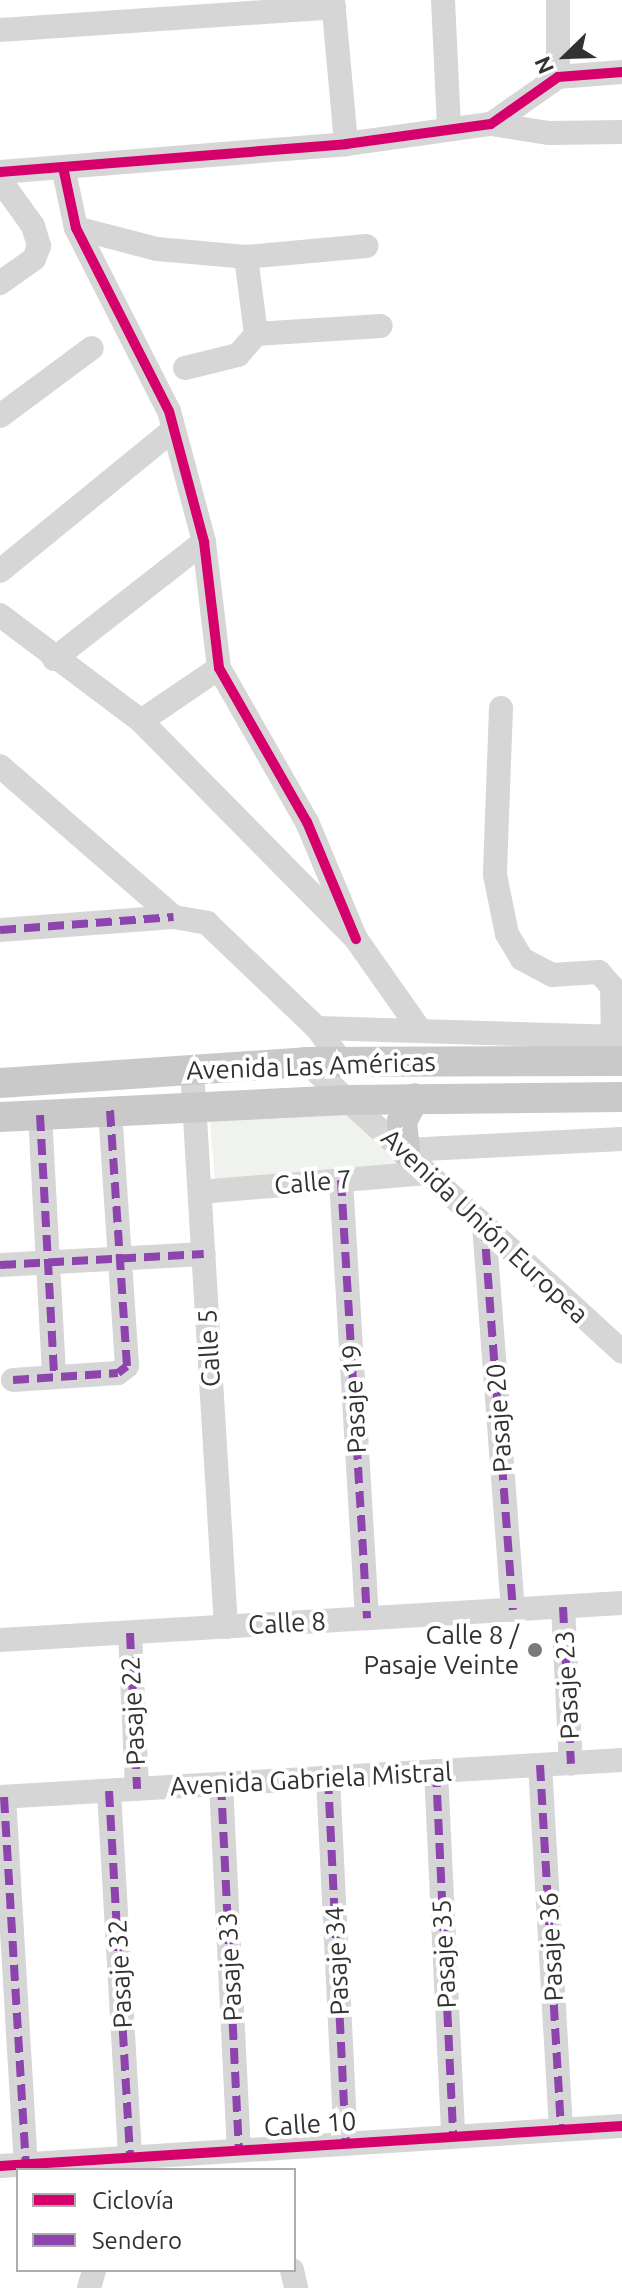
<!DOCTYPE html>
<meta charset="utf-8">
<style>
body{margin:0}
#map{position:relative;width:622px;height:2288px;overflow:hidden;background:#fff;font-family:Ubuntu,sans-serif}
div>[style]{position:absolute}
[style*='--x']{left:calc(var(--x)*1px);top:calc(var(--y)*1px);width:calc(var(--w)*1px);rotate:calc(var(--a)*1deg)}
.green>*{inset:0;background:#f0f3ed}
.minor>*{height:24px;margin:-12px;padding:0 12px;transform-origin:12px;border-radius:12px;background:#d6d6d6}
.major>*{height:30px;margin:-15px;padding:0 15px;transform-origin:15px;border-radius:15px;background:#c9c9c9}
.quiet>*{height:8px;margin-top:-4px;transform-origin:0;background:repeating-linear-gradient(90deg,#8e44ad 0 16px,transparent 0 24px)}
.cycleway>*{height:10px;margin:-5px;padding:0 5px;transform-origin:5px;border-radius:5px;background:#d6006c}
.dots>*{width:22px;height:22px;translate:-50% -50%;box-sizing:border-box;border:4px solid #fff;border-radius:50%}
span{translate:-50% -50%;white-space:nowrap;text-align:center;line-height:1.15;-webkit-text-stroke:8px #fff;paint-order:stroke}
.street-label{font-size:26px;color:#323232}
.poi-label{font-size:26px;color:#323232}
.right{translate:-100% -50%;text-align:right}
.legend{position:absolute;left:16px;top:2168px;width:280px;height:104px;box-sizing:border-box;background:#fff;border:2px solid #adadad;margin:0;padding:10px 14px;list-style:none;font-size:24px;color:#323232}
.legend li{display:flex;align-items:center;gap:16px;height:40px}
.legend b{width:40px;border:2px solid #adadad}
.north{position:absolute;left:526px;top:16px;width:80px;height:80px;-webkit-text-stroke:6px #fff;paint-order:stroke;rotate:247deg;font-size:22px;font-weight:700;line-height:32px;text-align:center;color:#323232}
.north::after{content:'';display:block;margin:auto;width:28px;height:36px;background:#323232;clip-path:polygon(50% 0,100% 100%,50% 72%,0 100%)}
</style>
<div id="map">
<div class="green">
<i style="clip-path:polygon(346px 1111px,412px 1167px,215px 1181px,210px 1120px)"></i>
</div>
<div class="minor">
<i style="--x:333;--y:0;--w:145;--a:84.8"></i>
<i style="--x:443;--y:0;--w:129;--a:87.3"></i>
<i style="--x:558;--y:0;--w:77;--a:90"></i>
<i style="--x:0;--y:30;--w:335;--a:-3.9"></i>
<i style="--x:491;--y:124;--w:59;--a:8.8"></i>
<i style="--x:549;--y:133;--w:73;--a:-0.8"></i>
<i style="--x:63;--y:167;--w:62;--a:78"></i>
<i style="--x:76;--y:228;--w:205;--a:63.1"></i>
<i style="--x:169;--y:411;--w:136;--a:75"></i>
<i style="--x:204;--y:542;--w:127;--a:83.2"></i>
<i style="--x:219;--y:668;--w:177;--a:60.3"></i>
<i style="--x:307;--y:822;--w:127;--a:67.3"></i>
<i style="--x:0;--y:172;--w:347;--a:-4.6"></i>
<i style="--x:346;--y:144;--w:146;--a:-7.9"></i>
<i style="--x:491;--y:124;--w:82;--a:-35"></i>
<i style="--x:558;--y:77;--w:64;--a:-4.5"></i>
<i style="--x:0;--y:180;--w:57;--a:54.3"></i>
<i style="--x:33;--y:226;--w:21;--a:73"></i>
<i style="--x:39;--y:246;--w:14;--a:111"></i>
<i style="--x:34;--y:259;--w:42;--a:144.8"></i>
<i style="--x:76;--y:228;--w:84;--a:14.5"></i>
<i style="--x:157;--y:249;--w:89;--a:5.1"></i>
<i style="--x:246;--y:257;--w:121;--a:-5.2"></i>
<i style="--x:256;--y:334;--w:125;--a:-3.7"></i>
<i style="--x:185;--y:368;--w:55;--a:-13.8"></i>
<i style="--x:238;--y:355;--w:28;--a:-49"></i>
<i style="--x:256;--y:334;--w:78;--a:-97.4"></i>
<i style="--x:0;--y:416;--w:114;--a:-36.5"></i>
<i style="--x:0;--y:571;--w:223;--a:-39.2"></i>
<i style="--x:0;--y:615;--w:176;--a:36.9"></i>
<i style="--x:141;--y:721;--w:306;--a:45.4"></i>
<i style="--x:356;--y:939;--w:111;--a:54.9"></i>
<i style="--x:54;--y:659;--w:190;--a:-38"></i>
<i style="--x:501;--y:708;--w:167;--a:92.1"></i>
<i style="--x:495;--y:875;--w:60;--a:78.5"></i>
<i style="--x:507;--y:934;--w:29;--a:59"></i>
<i style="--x:522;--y:959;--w:34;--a:28"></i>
<i style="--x:552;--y:975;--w:47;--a:-3.7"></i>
<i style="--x:599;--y:972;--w:20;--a:49"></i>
<i style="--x:612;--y:987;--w:50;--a:88.9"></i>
<i style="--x:141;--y:721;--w:94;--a:-34.2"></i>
<i style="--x:0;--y:766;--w:230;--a:41"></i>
<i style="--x:0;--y:930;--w:174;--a:-4.3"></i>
<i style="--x:174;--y:917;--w:34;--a:10"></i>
<i style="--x:207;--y:923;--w:152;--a:43.7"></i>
<i style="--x:317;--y:1028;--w:41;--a:54"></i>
<i style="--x:317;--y:1028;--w:305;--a:1.7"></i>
<i style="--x:306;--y:1062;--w:429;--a:42.5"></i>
<i style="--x:192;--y:1069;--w:559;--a:86.51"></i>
<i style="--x:40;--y:1115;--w:262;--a:86.9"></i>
<i style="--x:405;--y:1150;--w:217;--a:-2.9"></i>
<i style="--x:341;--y:1180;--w:439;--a:86.6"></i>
<i style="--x:200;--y:1192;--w:228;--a:-4.8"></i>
<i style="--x:484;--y:1225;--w:386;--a:85.7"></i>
<i style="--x:0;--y:1265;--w:204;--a:-3.1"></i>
<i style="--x:13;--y:1380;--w:105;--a:-3.8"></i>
<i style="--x:118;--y:1373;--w:11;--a:-38"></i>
<i style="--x:127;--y:1366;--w:257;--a:-93.8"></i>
<i style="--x:563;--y:1607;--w:157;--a:87.1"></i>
<i style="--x:130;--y:1633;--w:156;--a:87.4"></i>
<i style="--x:0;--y:1640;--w:623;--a:-3.4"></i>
<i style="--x:540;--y:1765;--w:365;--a:86.7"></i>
<i style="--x:436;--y:1771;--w:365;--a:87.3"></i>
<i style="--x:328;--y:1778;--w:365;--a:87.2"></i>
<i style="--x:221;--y:1784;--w:366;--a:87.2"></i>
<i style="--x:109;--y:1791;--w:367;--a:86.7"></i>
<i style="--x:0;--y:1797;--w:623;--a:-3.4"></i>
<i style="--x:4;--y:1797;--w:368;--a:86.6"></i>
<i style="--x:0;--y:2166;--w:623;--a:-3.68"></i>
<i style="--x:292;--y:2270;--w:18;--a:77"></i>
<i style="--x:89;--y:2288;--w:19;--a:-74"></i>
</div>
<div class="major">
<i style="--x:0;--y:1083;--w:307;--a:-3.9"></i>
<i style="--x:306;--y:1062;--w:316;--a:-0.2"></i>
<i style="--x:0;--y:1117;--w:347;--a:-2.8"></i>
<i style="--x:347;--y:1100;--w:275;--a:-0.6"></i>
<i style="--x:405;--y:1150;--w:29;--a:-96"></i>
<i style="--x:402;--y:1121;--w:26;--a:-61"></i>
</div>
<div class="quiet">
<i style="--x:0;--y:930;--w:174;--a:-4.3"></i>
<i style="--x:40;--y:1115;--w:262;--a:86.9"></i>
<i style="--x:341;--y:1180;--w:439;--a:86.6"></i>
<i style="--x:484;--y:1225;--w:386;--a:85.7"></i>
<i style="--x:0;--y:1265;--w:204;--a:-3.1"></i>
<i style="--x:13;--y:1380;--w:105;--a:-3.8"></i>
<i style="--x:118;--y:1373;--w:11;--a:-38"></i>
<i style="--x:127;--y:1366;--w:257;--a:-93.8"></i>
<i style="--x:563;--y:1607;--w:157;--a:87.1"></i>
<i style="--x:130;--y:1633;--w:156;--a:87.4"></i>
<i style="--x:540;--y:1765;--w:365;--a:86.7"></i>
<i style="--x:436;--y:1771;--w:365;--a:87.3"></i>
<i style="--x:328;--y:1778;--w:365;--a:87.2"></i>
<i style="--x:221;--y:1784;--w:366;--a:87.2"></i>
<i style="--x:109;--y:1791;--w:367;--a:86.7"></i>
<i style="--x:4;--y:1797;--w:368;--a:86.6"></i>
</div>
<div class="cycleway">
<i style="--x:63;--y:167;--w:62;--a:78"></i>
<i style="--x:76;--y:228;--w:205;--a:63.1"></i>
<i style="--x:169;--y:411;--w:136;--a:75"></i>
<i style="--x:204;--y:542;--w:127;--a:83.2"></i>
<i style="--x:219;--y:668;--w:177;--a:60.3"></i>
<i style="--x:307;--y:822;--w:127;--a:67.3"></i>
<i style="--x:0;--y:172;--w:347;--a:-4.6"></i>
<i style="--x:346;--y:144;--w:146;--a:-7.9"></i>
<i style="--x:491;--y:124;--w:82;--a:-35"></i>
<i style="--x:558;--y:77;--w:64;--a:-4.5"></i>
<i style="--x:0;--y:2166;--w:623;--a:-3.68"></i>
</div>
<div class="dots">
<i style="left:535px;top:1650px;background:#7a7a7a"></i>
</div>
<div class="street-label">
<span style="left:311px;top:1066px;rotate:-2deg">Avenida Las Américas</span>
<span style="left:313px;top:1182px;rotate:-5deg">Calle 7</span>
<span style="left:485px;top:1226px;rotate:43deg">Avenida Unión Europea</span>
<span style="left:209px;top:1348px;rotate:-93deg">Calle 5</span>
<span style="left:354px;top:1399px;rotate:-93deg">Pasaje 19</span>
<span style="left:499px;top:1418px;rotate:-94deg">Pasaje 20</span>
<span style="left:287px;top:1623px;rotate:-3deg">Calle 8</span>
<span style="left:567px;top:1685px;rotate:-93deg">Pasaje 23</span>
<span style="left:133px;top:1711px;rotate:-93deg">Pasaje 22</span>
<span style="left:311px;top:1779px;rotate:-3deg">Avenida Gabriela Mistral</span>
<span style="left:551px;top:1947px;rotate:-93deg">Pasaje 36</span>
<span style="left:444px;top:1954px;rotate:-93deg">Pasaje 35</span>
<span style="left:337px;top:1961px;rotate:-93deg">Pasaje 34</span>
<span style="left:230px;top:1967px;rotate:-93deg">Pasaje 33</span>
<span style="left:120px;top:1974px;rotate:-93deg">Pasaje 32</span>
<span style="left:310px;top:2124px;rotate:-4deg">Calle 10</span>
</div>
<div class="poi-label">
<span class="right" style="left:519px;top:1650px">Calle 8 /<br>Pasaje Veinte</span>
</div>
<ul class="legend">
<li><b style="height:10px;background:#d6006c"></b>Ciclovía</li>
<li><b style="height:10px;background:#8e44ad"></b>Sendero</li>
</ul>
<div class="north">N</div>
</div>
